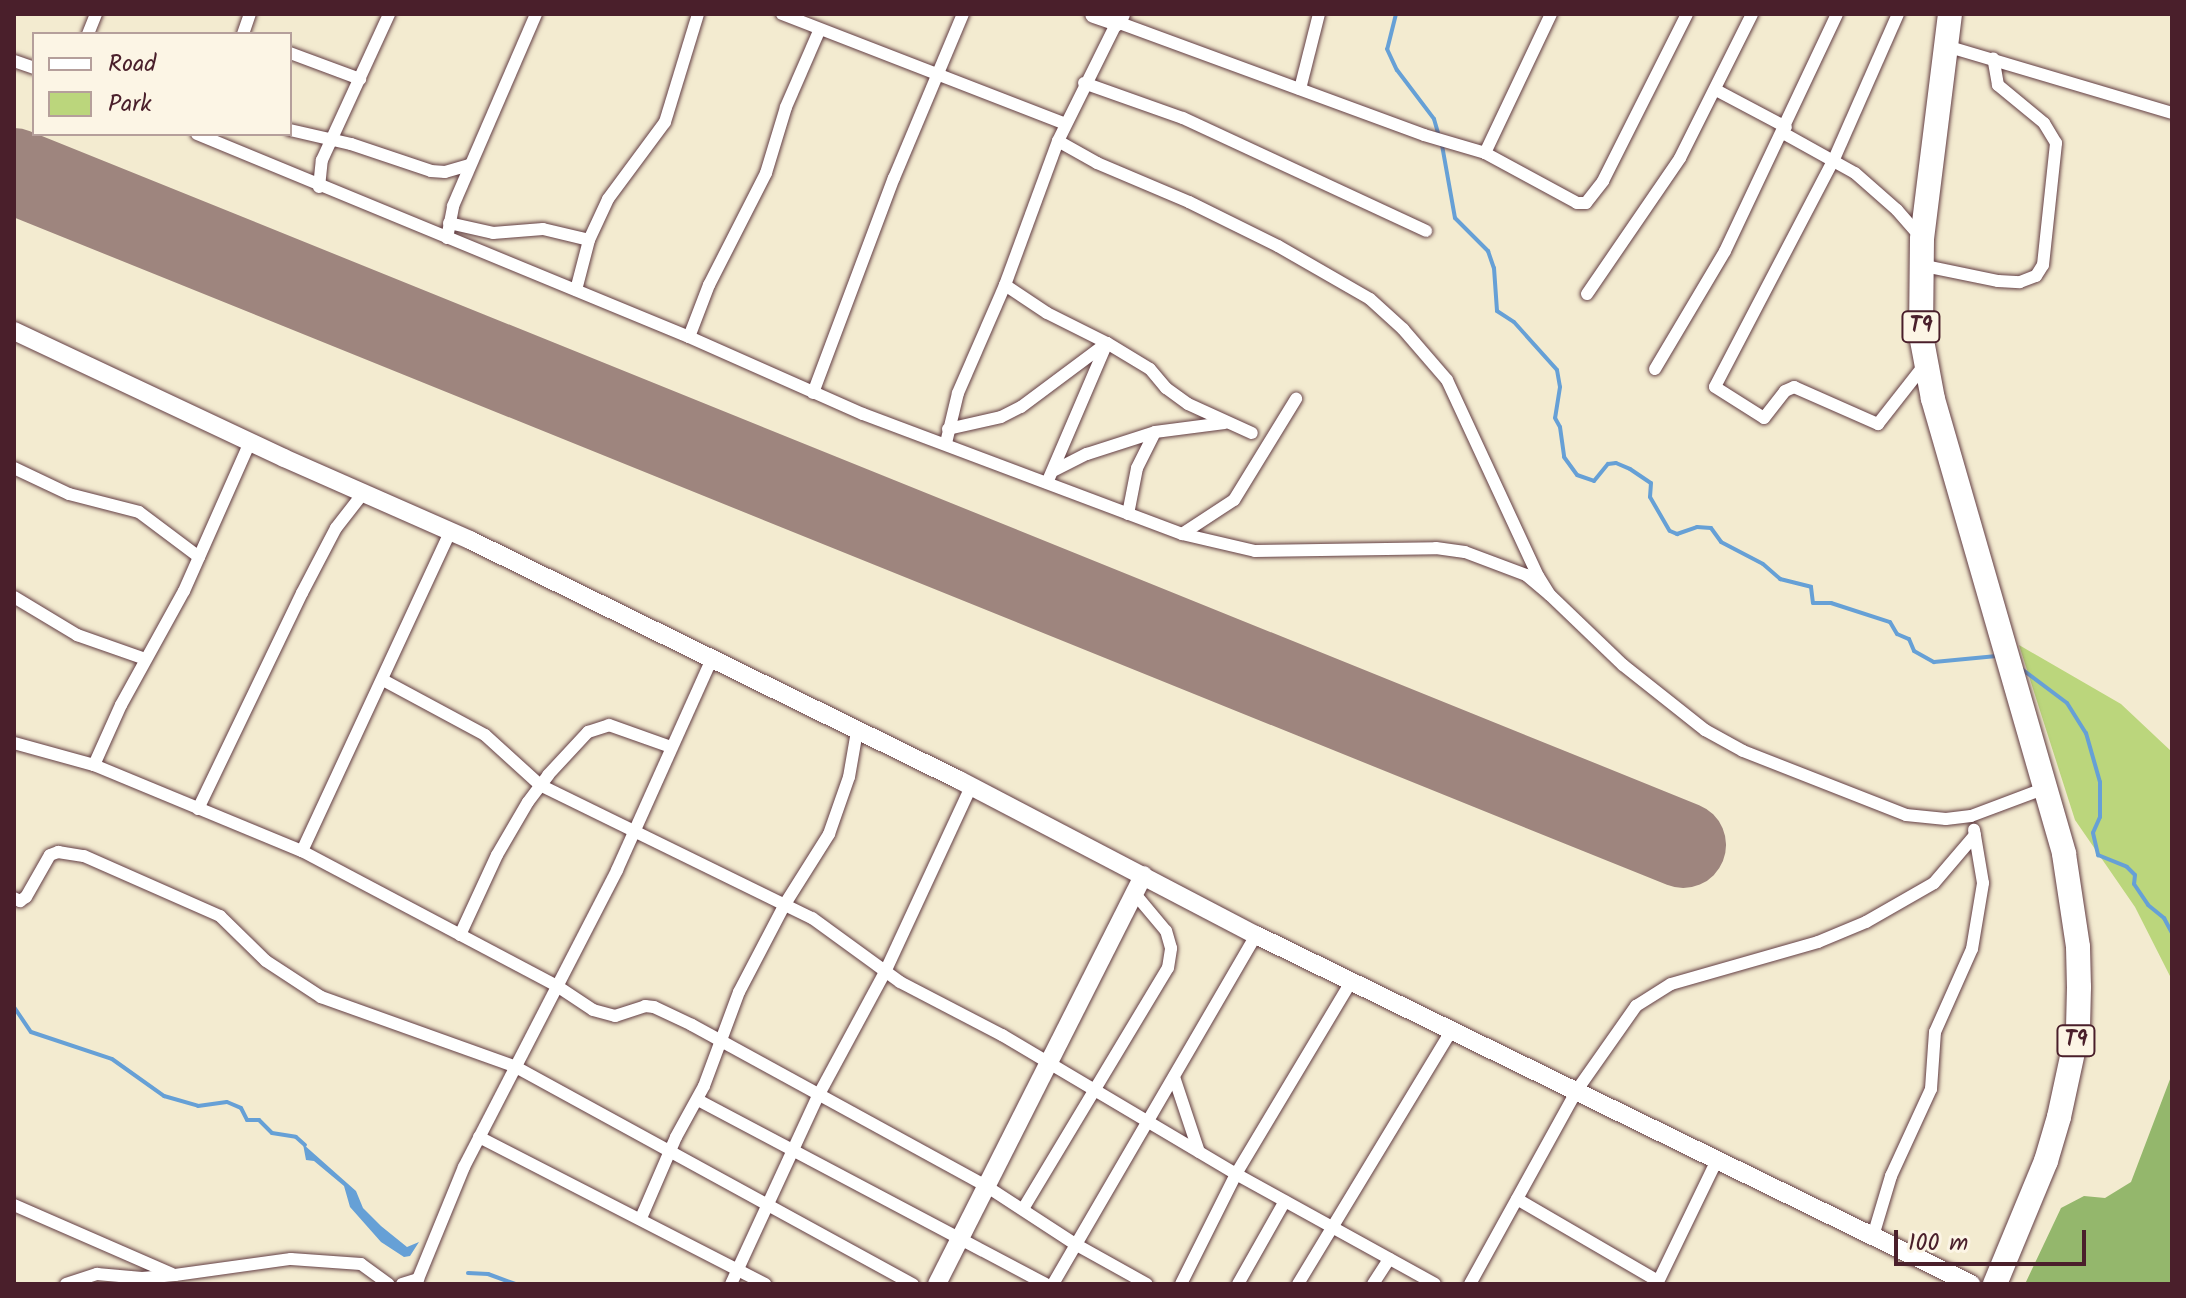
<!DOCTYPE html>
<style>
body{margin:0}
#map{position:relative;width:2186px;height:1298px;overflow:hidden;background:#f3ebd0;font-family:Kalam,sans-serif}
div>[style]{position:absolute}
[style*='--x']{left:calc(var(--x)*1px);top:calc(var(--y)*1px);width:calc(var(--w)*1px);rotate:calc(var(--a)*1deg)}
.green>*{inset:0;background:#bbd67c}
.forest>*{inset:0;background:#94b76c}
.water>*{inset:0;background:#66a0d6}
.stream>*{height:4px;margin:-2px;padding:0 2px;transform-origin:2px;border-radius:2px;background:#66a0d6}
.runway>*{height:86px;margin:-43px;padding:0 43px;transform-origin:43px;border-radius:43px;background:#9e857e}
.roads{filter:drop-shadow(0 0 2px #633e44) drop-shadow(0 0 2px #633e44)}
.street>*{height:12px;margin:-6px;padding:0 6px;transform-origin:6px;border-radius:6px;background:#fff}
.secondary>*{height:18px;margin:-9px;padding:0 9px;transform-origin:9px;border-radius:9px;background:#fff}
.highway>*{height:24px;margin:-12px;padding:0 12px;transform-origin:12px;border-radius:12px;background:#fff}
span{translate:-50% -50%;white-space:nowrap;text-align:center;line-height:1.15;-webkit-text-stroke:6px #fcf5e5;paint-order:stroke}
.shield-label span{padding:2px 6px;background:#fcf5e5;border:2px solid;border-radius:6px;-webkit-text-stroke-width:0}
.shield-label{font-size:22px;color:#4a1f2b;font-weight:700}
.frame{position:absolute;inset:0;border:16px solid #4a1f2b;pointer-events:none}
.legend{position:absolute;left:32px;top:32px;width:260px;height:104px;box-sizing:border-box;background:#fcf5e5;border:2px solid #b59f9b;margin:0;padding:10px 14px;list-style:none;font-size:24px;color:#4a1f2b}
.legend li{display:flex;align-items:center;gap:16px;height:40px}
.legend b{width:40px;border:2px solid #b59f9b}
.scale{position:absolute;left:1894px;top:1230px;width:192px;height:36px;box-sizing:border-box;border:4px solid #4a1f2b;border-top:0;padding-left:10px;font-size:24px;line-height:28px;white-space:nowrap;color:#4a1f2b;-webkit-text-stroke:6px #fcf5e5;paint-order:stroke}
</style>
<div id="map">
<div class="green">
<i style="clip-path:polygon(2019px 645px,2121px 704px,2172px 752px,2172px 980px,2135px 907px,2075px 820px)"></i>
</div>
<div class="forest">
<i style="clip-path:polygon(2172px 1074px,2172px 1284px,2025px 1284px,2061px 1208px,2084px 1196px,2105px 1198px,2131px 1182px)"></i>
</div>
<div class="water">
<i style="clip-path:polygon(303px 1144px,356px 1191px,363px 1208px,381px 1226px,407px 1247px,419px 1242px,410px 1256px,404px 1257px,381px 1242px,350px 1207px,344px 1186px,314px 1161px,306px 1160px)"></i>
</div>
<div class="stream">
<i style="--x:1396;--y:14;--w:36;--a:104"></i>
<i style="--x:1387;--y:49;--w:23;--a:65"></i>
<i style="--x:1397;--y:70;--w:61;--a:52.9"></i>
<i style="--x:1434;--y:119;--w:18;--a:74"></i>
<i style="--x:1442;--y:145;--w:74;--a:79.9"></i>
<i style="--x:1455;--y:218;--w:47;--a:45"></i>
<i style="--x:1488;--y:251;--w:18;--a:71"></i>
<i style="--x:1494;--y:268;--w:43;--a:86"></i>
<i style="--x:1497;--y:311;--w:20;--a:33"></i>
<i style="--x:1514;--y:322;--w:64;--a:48.1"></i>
<i style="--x:1557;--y:370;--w:17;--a:80"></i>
<i style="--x:1560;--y:387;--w:31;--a:99"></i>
<i style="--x:1555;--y:418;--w:10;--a:61"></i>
<i style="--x:1560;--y:427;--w:30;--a:82"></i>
<i style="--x:1564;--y:457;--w:22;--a:54"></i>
<i style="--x:1577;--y:475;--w:18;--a:19"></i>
<i style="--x:1594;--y:481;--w:22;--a:-51"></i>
<i style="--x:1608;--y:464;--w:8;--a:-7"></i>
<i style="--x:1616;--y:463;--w:15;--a:23"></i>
<i style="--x:1630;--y:469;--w:25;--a:34"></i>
<i style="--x:1651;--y:483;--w:14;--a:94"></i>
<i style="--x:1650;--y:497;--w:39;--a:60"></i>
<i style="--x:1670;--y:531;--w:8;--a:23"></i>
<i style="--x:1677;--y:534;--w:21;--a:-19"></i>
<i style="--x:1697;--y:527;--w:14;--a:4"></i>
<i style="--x:1711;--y:528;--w:17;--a:54"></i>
<i style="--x:1721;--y:542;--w:47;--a:27.6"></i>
<i style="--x:1763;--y:564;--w:23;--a:41"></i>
<i style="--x:1780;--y:579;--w:32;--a:14"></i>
<i style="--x:1811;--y:587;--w:16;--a:83"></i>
<i style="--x:1813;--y:603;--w:18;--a:0"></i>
<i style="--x:1831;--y:603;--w:62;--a:17.9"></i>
<i style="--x:1890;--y:622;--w:14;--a:60"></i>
<i style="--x:1897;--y:634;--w:13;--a:23"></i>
<i style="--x:1909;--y:639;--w:13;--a:67"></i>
<i style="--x:1914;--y:651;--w:23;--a:29"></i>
<i style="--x:1934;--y:662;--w:63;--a:-5.4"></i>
<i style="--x:2019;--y:667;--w:60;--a:36.9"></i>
<i style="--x:2067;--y:703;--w:36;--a:58"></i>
<i style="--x:2086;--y:733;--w:51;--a:74.1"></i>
<i style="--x:2100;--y:782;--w:35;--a:90"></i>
<i style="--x:2100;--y:817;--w:17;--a:114"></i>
<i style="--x:2093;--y:833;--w:23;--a:77"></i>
<i style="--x:2098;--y:855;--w:31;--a:22"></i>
<i style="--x:2127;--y:867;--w:11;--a:45"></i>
<i style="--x:2135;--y:875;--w:9;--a:96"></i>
<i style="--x:2134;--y:884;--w:25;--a:56"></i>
<i style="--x:2148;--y:905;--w:21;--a:39"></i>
<i style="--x:2164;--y:918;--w:17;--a:62"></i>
<i style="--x:14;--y:1007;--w:30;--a:56"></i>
<i style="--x:31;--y:1032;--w:85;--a:18.4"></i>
<i style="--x:112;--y:1059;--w:64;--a:35.4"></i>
<i style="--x:164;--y:1096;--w:35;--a:16"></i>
<i style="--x:198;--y:1106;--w:29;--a:-8"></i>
<i style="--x:227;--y:1102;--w:15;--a:23"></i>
<i style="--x:241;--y:1108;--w:13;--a:63"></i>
<i style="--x:247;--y:1120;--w:12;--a:0"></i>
<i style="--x:259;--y:1120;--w:18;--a:45"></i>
<i style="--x:272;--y:1133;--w:24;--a:9"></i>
<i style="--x:296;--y:1137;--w:12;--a:42"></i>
<i style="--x:468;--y:1273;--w:20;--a:3"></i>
<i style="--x:488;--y:1274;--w:29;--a:20"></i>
</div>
<div class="runway">
<i style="--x:14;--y:171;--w:1800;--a:21.99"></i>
</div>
<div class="roads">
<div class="street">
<i style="--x:782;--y:14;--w:304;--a:21.2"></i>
<i style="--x:1898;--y:14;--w:158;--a:113.8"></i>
<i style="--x:1834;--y:159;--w:257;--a:117.6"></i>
<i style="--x:1715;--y:387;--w:58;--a:32.3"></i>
<i style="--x:1764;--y:418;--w:34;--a:-52"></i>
<i style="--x:1785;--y:391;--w:10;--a:-24"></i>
<i style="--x:1794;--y:387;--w:92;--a:23.8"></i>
<i style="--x:1878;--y:424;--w:76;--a:-51.9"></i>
<i style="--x:88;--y:34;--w:22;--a:-68"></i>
<i style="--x:243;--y:34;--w:21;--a:-71"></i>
<i style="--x:1946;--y:46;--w:236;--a:16.5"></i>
<i style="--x:290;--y:53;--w:75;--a:20.4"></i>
<i style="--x:14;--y:61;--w:21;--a:19"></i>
<i style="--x:1084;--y:83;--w:105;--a:19.5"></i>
<i style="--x:1183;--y:118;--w:268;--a:24.9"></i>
<i style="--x:1300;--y:89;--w:77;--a:-75.8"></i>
<i style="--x:1716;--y:90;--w:79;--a:27.9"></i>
<i style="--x:290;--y:130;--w:63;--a:12.9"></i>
<i style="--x:351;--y:144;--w:84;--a:18.6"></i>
<i style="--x:431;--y:171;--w:14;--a:4"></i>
<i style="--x:445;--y:172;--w:26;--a:-16"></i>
<i style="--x:1783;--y:133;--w:82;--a:29.1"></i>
<i style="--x:1855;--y:173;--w:56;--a:41.4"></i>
<i style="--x:1897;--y:210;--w:38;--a:49"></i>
<i style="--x:197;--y:134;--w:532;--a:22.42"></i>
<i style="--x:689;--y:337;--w:190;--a:23.9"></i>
<i style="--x:863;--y:414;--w:341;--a:20.6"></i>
<i style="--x:1182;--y:534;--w:75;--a:13.1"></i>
<i style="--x:1255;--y:551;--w:181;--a:-0.9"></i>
<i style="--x:1436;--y:548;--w:29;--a:8"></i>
<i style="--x:1465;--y:552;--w:65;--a:20.7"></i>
<i style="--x:1526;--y:575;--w:31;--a:40"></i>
<i style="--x:1058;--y:141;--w:45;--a:29.4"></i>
<i style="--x:1097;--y:163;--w:100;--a:23"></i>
<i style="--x:1189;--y:202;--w:99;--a:26.3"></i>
<i style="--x:1278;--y:246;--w:106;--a:29.9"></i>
<i style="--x:1370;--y:299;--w:45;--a:42.3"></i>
<i style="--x:1403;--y:329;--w:67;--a:49.2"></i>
<i style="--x:1447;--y:380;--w:216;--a:65.1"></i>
<i style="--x:1538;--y:576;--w:22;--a:58"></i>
<i style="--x:1550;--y:595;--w:101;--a:43.8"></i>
<i style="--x:1623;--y:665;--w:105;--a:38.4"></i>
<i style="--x:1705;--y:730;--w:43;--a:28.9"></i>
<i style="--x:1743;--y:751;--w:175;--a:21.4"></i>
<i style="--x:1906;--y:815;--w:40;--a:5.7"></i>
<i style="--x:1946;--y:819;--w:25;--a:-7"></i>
<i style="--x:1971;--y:816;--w:80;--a:-20.5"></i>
<i style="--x:1485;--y:153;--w:105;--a:28.5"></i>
<i style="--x:1577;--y:203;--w:9;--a:0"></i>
<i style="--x:1586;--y:203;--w:28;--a:-52"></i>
<i style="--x:1603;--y:181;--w:187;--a:-63.3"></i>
<i style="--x:319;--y:187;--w:27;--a:-84"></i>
<i style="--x:322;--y:160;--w:161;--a:-65.3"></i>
<i style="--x:449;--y:223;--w:45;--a:12.8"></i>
<i style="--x:493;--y:233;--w:50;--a:-4.6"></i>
<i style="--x:543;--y:229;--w:47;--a:13.4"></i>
<i style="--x:447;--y:238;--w:33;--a:-79"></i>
<i style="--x:453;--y:206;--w:209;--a:-66.6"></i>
<i style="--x:1920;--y:265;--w:80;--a:11.6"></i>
<i style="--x:1998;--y:281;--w:22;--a:3"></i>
<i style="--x:2020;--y:282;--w:17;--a:-21"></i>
<i style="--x:2036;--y:276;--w:13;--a:-58"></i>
<i style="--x:2043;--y:265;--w:123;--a:-83.9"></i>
<i style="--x:2056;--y:143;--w:23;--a:-121"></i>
<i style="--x:2044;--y:123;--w:60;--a:-140.4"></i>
<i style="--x:1998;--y:85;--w:27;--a:-100"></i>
<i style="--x:1005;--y:285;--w:50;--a:33.7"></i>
<i style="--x:1047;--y:313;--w:67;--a:26.6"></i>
<i style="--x:1107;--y:343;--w:152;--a:113.2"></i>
<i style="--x:576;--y:290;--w:52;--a:-75.4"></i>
<i style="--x:589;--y:240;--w:45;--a:-65.1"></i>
<i style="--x:608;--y:199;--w:96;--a:-53.5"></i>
<i style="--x:665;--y:122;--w:113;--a:-73"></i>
<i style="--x:1587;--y:294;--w:165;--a:-55.6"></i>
<i style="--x:1680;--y:158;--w:161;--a:-63.4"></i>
<i style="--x:689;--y:337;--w:56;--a:-69"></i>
<i style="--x:709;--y:285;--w:126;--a:-63"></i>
<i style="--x:766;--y:173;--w:69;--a:-73.1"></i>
<i style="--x:786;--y:107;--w:83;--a:-66.5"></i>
<i style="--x:1655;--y:369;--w:137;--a:-59.3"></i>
<i style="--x:1725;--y:251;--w:262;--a:-64.7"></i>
<i style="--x:813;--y:393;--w:230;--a:-69.4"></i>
<i style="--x:894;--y:178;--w:178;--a:-67.2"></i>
<i style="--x:948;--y:429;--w:54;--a:-12.8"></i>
<i style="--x:1001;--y:417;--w:22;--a:-27"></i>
<i style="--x:1021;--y:407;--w:107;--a:-36.7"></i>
<i style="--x:1107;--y:343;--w:50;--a:31.2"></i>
<i style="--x:1150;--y:369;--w:25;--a:50"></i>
<i style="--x:1166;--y:388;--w:27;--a:36"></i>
<i style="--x:1188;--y:404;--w:70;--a:24.4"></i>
<i style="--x:946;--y:443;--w:51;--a:-76.5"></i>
<i style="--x:958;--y:393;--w:118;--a:-66.5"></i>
<i style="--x:1005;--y:285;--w:153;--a:-69.8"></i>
<i style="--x:1058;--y:141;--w:133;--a:-63.6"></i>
<i style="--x:1117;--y:22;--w:327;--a:20.2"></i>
<i style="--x:1424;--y:135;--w:64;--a:16.4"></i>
<i style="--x:1485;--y:153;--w:154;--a:-64.6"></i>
<i style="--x:14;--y:468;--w:61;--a:25.3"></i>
<i style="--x:69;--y:494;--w:72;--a:14.4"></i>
<i style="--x:139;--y:512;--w:75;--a:36.9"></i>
<i style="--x:1055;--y:470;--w:36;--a:-27"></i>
<i style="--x:1087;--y:454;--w:71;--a:-17.9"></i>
<i style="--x:1155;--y:432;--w:70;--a:-7.4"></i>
<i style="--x:1128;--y:514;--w:47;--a:-78.9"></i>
<i style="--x:1137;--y:468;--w:40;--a:-63.4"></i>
<i style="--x:1182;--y:534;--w:62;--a:-33.2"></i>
<i style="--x:1234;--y:500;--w:119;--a:-58.5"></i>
<i style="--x:14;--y:597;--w:74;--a:31.1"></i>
<i style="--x:77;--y:635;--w:72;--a:19.4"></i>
<i style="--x:383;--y:680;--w:116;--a:28.3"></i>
<i style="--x:485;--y:735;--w:74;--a:42.3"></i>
<i style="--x:540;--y:785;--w:303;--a:26.1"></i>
<i style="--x:812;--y:918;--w:109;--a:36"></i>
<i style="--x:900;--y:982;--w:115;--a:27.5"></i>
<i style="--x:1002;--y:1035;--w:272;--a:30.7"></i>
<i style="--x:1236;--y:1174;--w:224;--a:-59.1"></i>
<i style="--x:14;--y:743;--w:83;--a:15.4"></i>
<i style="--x:94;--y:765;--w:225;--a:22.5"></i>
<i style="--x:302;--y:851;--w:289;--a:27.9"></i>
<i style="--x:557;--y:986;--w:43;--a:33.7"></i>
<i style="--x:593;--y:1010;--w:23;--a:15"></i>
<i style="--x:615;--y:1016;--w:32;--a:-18"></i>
<i style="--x:645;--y:1006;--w:9;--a:6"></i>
<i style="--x:654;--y:1007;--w:42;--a:25.3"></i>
<i style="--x:692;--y:1025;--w:335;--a:28.7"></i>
<i style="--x:986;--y:1186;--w:106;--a:33.1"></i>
<i style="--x:1075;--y:1244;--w:82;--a:29.1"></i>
<i style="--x:94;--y:765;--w:66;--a:-65.8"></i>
<i style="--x:121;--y:705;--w:130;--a:-61.1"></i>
<i style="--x:184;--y:591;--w:163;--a:-66.1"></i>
<i style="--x:198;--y:809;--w:240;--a:-64.3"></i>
<i style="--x:302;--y:593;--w:73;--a:-62.4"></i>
<i style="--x:336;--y:528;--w:46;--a:-52.1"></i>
<i style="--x:302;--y:851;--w:352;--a:-65.1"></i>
<i style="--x:14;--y:898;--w:7;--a:27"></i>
<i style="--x:20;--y:901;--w:7;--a:-34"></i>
<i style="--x:26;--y:897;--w:48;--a:-60.3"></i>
<i style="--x:50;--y:855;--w:9;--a:-21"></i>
<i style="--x:58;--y:852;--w:26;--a:9"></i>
<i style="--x:84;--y:856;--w:149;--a:23.8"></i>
<i style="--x:220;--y:916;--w:64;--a:44.4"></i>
<i style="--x:266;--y:961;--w:66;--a:33.2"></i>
<i style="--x:321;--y:997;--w:205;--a:19.7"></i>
<i style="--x:514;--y:1066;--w:455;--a:28.7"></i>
<i style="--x:460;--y:935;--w:88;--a:-65.2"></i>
<i style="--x:497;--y:855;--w:61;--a:-59.7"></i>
<i style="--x:528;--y:802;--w:34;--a:-53"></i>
<i style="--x:548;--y:775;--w:59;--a:-47.1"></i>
<i style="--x:588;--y:732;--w:22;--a:-18"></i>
<i style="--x:609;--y:725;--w:66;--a:19.5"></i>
<i style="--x:1174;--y:1077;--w:79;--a:71.6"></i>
<i style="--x:698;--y:1100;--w:393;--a:27.9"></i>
<i style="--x:479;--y:1137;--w:322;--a:27.2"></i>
<i style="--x:1517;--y:1199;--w:163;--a:30.2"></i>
<i style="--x:14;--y:1205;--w:172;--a:23.6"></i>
<i style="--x:1023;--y:1209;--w:281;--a:-59"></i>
<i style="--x:1168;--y:968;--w:20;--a:-81"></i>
<i style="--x:1171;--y:948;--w:18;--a:-106"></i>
<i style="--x:1166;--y:931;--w:48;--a:-130"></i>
<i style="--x:641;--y:1218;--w:88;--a:-66.6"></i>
<i style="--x:676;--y:1137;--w:58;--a:-61.2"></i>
<i style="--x:704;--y:1086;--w:100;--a:-69.6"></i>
<i style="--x:739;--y:992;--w:99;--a:-62.4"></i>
<i style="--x:785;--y:904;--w:83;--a:-57.8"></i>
<i style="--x:829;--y:834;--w:60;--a:-70.7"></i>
<i style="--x:849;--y:777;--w:47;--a:-80.1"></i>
<i style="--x:1873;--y:1236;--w:63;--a:-73.3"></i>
<i style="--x:1891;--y:1176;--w:96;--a:-65.3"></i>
<i style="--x:1931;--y:1089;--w:57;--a:-86"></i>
<i style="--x:1935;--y:1032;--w:91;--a:-66"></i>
<i style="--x:1972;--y:949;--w:67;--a:-80.5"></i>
<i style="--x:1983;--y:883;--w:54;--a:-99.6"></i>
<i style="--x:66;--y:1284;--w:33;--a:-18"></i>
<i style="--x:97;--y:1274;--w:45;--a:5.1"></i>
<i style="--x:142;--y:1278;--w:33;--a:-5"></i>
<i style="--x:175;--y:1275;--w:117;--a:-7.9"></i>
<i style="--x:291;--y:1259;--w:70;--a:4.1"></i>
<i style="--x:361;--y:1264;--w:34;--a:36"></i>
<i style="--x:402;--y:1284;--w:17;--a:-17"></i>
<i style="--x:416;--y:1284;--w:126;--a:-67.7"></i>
<i style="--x:464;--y:1167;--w:334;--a:-62.7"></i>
<i style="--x:617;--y:870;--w:229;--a:-65.8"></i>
<i style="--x:731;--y:1284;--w:207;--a:-65.2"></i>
<i style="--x:818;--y:1096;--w:141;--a:-61.6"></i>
<i style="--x:885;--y:972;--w:204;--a:-65.1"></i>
<i style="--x:1053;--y:1284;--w:404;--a:-59.8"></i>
<i style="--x:1181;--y:1284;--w:123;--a:-63.4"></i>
<i style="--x:1236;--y:1174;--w:227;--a:28.9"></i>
<i style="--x:1238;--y:1284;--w:95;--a:-60.5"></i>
<i style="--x:1298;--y:1284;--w:297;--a:-58.8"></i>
<i style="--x:1373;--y:1284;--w:30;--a:-57"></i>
<i style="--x:1470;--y:1284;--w:222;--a:-61.1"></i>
<i style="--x:1577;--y:1090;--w:103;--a:-54.9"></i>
<i style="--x:1636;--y:1006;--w:41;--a:-32.2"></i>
<i style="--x:1671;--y:984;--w:153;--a:-15.9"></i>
<i style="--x:1818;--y:942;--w:52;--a:-22.6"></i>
<i style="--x:1866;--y:922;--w:78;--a:-29.8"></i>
<i style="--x:1934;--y:883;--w:63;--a:-49.5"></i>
<i style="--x:1657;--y:1284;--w:136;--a:-64.2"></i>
</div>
<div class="secondary">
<i style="--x:1094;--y:14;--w:24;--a:19"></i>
<i style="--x:1117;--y:22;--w:9;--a:-63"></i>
<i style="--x:14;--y:331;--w:298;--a:25.2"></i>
<i style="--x:284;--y:458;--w:203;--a:23.8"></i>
<i style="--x:470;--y:540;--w:545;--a:26.14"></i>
<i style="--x:959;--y:780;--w:335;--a:27.6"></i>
<i style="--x:1256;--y:935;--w:796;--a:26.02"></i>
<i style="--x:937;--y:1284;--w:458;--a:-63.2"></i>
</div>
<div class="highway">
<i style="--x:1950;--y:14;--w:227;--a:97.1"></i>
<i style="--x:1922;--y:239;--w:96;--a:90.6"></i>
<i style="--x:1921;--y:335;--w:65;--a:79.4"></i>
<i style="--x:1933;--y:399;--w:473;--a:73.9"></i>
<i style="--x:2064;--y:854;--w:94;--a:81.4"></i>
<i style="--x:2078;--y:947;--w:40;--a:88.6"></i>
<i style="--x:2079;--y:987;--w:42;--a:91.4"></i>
<i style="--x:2078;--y:1029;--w:90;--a:102.2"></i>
<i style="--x:2059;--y:1117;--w:46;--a:106.5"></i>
<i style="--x:2046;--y:1161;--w:133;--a:112.5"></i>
</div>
</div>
<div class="shield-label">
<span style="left:1921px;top:327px">T9</span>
<span style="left:2076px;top:1041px">T9</span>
</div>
<div class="frame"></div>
<ul class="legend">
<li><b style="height:10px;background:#fff"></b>Road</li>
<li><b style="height:22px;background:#bbd67c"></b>Park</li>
</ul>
<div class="scale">100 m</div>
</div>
